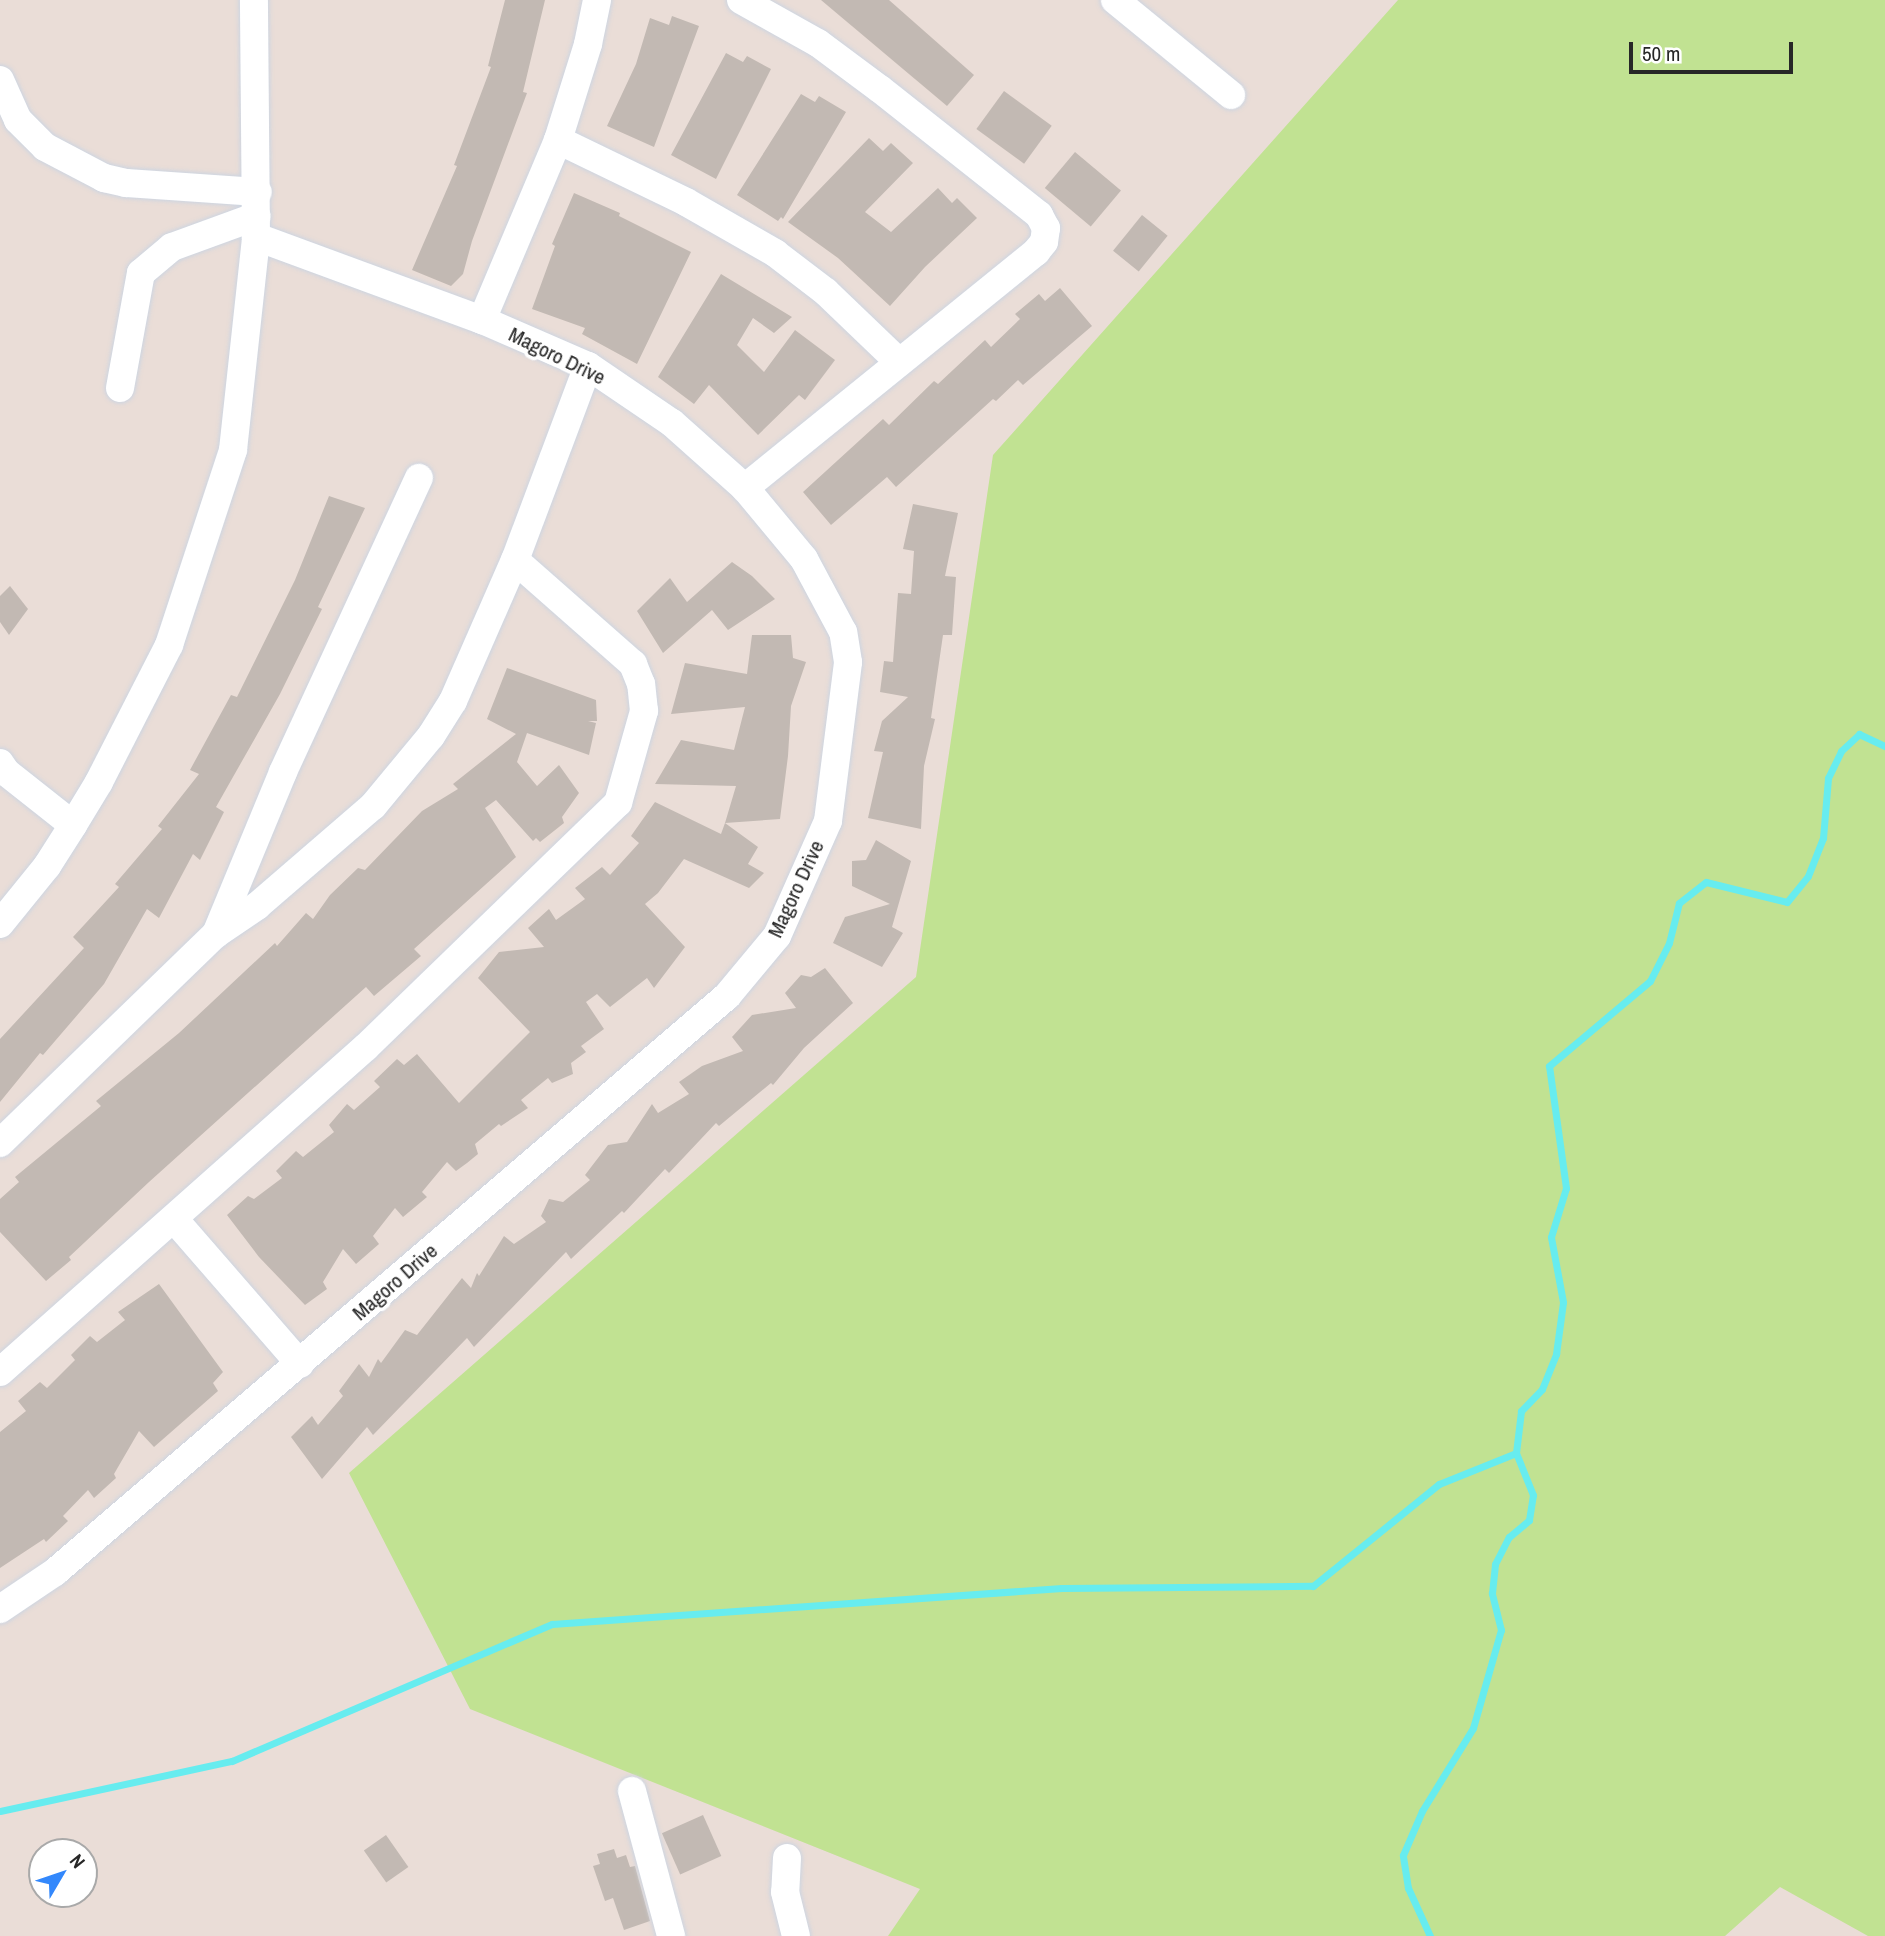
<!DOCTYPE html>
<style>
body{margin:0}
#map{position:relative;width:1885px;height:1936px;overflow:hidden;background:#eaddd7;font-family:"Archivo Narrow",sans-serif}
div>[style]{position:absolute}
[style*='--x']{left:calc(var(--x)*1px);top:calc(var(--y)*1px);width:calc(var(--w)*1px);rotate:calc(var(--a)*1deg)}
.green>*{inset:0;background:#c1e292}
.stream>*{height:7px;margin:-3.5px;padding:0 3.5px;transform-origin:3.5px;border-radius:3.5px;background:#67ecef}
.building>*{inset:0;background:#c2b9b3;transform-origin:0 0}
.roads{filter:drop-shadow(0 0 2px #cdd5e1) drop-shadow(0 0 2px #cdd5e1)}
.minor>*{height:28px;margin:-14px;padding:0 14px;transform-origin:14px;border-radius:14px;background:#fff}
span{translate:-50% -50%;white-space:nowrap;text-align:center;line-height:1.15;-webkit-text-stroke:7px #fff;paint-order:stroke}
.street-label{font-size:21px;color:#272727}
.north{position:absolute;left:28px;top:1838px;width:70px;height:70px;box-sizing:border-box;background:#fff;border:2px solid #a9a9a9;border-radius:50%;rotate:51deg;font-size:19px;font-weight:700;line-height:28px;text-align:center;color:#272727}
.north::after{content:'';display:block;margin:auto;width:24px;height:32px;background:#3388fc;clip-path:polygon(50% 0,100% 100%,50% 72%,0 100%)}
.scale{position:absolute;left:1629px;top:42px;width:164px;height:32px;box-sizing:border-box;border:4px solid #272727;border-top:0;padding-left:9px;font-size:21px;line-height:24px;white-space:nowrap;color:#272727;-webkit-text-stroke:5px #fff;paint-order:stroke}
</style>
<div id="map">
<div class="green">
<i style="clip-path:polygon(1398px 0,1885px 0,1885px 1936px,1868px 1936px,1780px 1887px,1725px 1936px,888px 1936px,920px 1889px,470px 1709px,349px 1473px,916px 977px,993px 455px)"></i>
</div>
<div class="stream">
<i style="--x:0;--y:1811;--w:237;--a:-12.2"></i>
<i style="--x:232;--y:1761;--w:348;--a:-23.2"></i>
<i style="--x:552;--y:1624;--w:511;--a:-4.04"></i>
<i style="--x:1062;--y:1588;--w:251;--a:-0.5"></i>
<i style="--x:1313;--y:1586;--w:162;--a:-39"></i>
<i style="--x:1439;--y:1484;--w:83;--a:-21.9"></i>
<i style="--x:1430;--y:1936;--w:53;--a:-114.6"></i>
<i style="--x:1408;--y:1888;--w:33;--a:-99"></i>
<i style="--x:1403;--y:1855;--w:48;--a:-66.6"></i>
<i style="--x:1422;--y:1811;--w:97;--a:-58.4"></i>
<i style="--x:1473;--y:1728;--w:102;--a:-74.1"></i>
<i style="--x:1501;--y:1630;--w:38;--a:-104"></i>
<i style="--x:1492;--y:1593;--w:29;--a:-84"></i>
<i style="--x:1495;--y:1564;--w:30;--a:-63"></i>
<i style="--x:1509;--y:1537;--w:26;--a:-40"></i>
<i style="--x:1529;--y:1520;--w:25;--a:-81"></i>
<i style="--x:1533;--y:1495;--w:45;--a:-112"></i>
<i style="--x:1516;--y:1453;--w:42;--a:-83.2"></i>
<i style="--x:1521;--y:1411;--w:30;--a:-46"></i>
<i style="--x:1542;--y:1389;--w:38;--a:-68"></i>
<i style="--x:1556;--y:1354;--w:52;--a:-82.3"></i>
<i style="--x:1563;--y:1302;--w:66;--a:-100.5"></i>
<i style="--x:1551;--y:1237;--w:51;--a:-73"></i>
<i style="--x:1566;--y:1188;--w:123;--a:-97.9"></i>
<i style="--x:1549;--y:1066;--w:132;--a:-40.1"></i>
<i style="--x:1650;--y:981;--w:42;--a:-63.4"></i>
<i style="--x:1669;--y:943;--w:41;--a:-76"></i>
<i style="--x:1679;--y:903;--w:34;--a:-38"></i>
<i style="--x:1706;--y:882;--w:83;--a:13.9"></i>
<i style="--x:1787;--y:902;--w:33;--a:-51"></i>
<i style="--x:1808;--y:876;--w:41;--a:-68.5"></i>
<i style="--x:1823;--y:838;--w:60;--a:-85.2"></i>
<i style="--x:1828;--y:778;--w:30;--a:-64"></i>
<i style="--x:1841;--y:751;--w:25;--a:-43"></i>
<i style="--x:1859;--y:734;--w:29;--a:25"></i>
</div>
<div class="building">
<i style="clip-path:polygon(505px 0,545px 0,523px 92px,527px 93px,472px 241px,463px 274px,451px 286px,412px 270px,457px 166px,454px 165px,491px 67px,488px 66px)"></i>
<i style="clip-path:polygon(821px 0,889px 0,974px 75px,947px 106px)"></i>
<i style="clip-path:polygon(672px 16px,699px 26px,654px 147px,607px 126px,636px 64px,650px 18px,669px 25px)"></i>
<i style="clip-path:polygon(726px 53px,743px 62px,747px 56px,771px 69px,716px 179px,671px 155px)"></i>
<i style="left:1004px;top:91px;width:59px;height:47px;rotate:36deg"></i>
<i style="clip-path:polygon(801px 94px,815px 102px,819px 96px,846px 112px,783px 219px,781px 217px,778px 221px,737px 195px)"></i>
<i style="clip-path:polygon(869px 138px,883px 151px,891px 143px,913px 163px,865px 212px,891px 232px,938px 188px,952px 203px,957px 198px,977px 218px,925px 267px,890px 306px,838px 258px,788px 222px)"></i>
<i style="left:1075px;top:152px;width:60px;height:47px;rotate:40deg"></i>
<i style="clip-path:polygon(574px 193px,620px 213px,619px 216px,691px 252px,637px 364px,582px 334px,585px 328px,532px 309px,555px 246px,552px 244px)"></i>
<i style="left:1142px;top:215px;width:33px;height:46px;rotate:39deg"></i>
<i style="clip-path:polygon(721px 274px,792px 317px,774px 333px,753px 318px,737px 345px,764px 372px,795px 330px,835px 360px,805px 400px,799px 395px,758px 435px,709px 385px,694px 404px,658px 377px)"></i>
<i style="clip-path:polygon(1060px 288px,1092px 326px,1023px 385px,1018px 380px,996px 401px,993px 399px,896px 487px,887px 477px,831px 525px,803px 492px,883px 419px,889px 425px,934px 381px,938px 384px,985px 340px,991px 347px,1020px 319px,1015px 314px,1039px 294px,1045px 301px)"></i>
<i style="clip-path:polygon(329px 496px,365px 508px,318px 607px,322px 609px,280px 694px,216px 807px,224px 812px,200px 860px,193px 854px,159px 918px,147px 909px,104px 984px,43px 1055px,40px 1053px,0 1102px,0 1039px,84px 948px,73px 937px,119px 887px,115px 884px,162px 829px,158px 826px,199px 774px,190px 770px,231px 695px,237px 697px,295px 580px)"></i>
<i style="clip-path:polygon(913px 504px,958px 513px,945px 576px,956px 577px,952px 635px,943px 635px,931px 718px,935px 719px,924px 766px,921px 829px,868px 818px,883px 752px,874px 751px,882px 721px,908px 697px,880px 692px,884px 661px,893px 662px,898px 593px,911px 594px,914px 551px,903px 549px)"></i>
<i style="clip-path:polygon(732px 562px,752px 576px,775px 599px,728px 630px,712px 610px,663px 653px,637px 611px,670px 578px,687px 602px)"></i>
<i style="clip-path:polygon(10px 586px,28px 609px,9px 635px,0 622px,0 596px)"></i>
<i style="clip-path:polygon(752px 635px,791px 635px,793px 658px,806px 662px,791px 706px,788px 756px,780px 819px,725px 823px,736px 786px,655px 784px,681px 740px,734px 750px,745px 707px,671px 714px,685px 663px,747px 674px)"></i>
<i style="clip-path:polygon(507px 668px,596px 700px,597px 721px,588px 721px,596px 723px,589px 755px,527px 733px,517px 762px,537px 786px,559px 765px,579px 793px,562px 817px,564px 823px,540px 842px,536px 838px,533px 841px,496px 800px,485px 808px,516px 857px,414px 949px,421px 956px,374px 996px,366px 987px,149px 1182px,69px 1257px,71px 1260px,46px 1281px,0 1232px,0 1199px,19px 1182px,15px 1177px,101px 1106px,96px 1101px,179px 1033px,275px 943px,277px 946px,306px 913px,313px 919px,330px 895px,358px 868px,365px 870px,422px 811px,458px 789px,453px 784px,516px 734px,487px 719px)"></i>
<i style="clip-path:polygon(655px 802px,721px 834px,725px 823px,758px 847px,748px 864px,764px 873px,749px 888px,684px 859px,658px 893px,645px 904px,685px 947px,654px 988px,647px 978px,610px 1007px,597px 994px,586px 1002px,604px 1029px,581px 1046px,586px 1052px,571px 1063px,573px 1074px,552px 1083px,548px 1078px,521px 1100px,528px 1108px,501px 1126px,499px 1124px,475px 1144px,478px 1154px,467px 1163px,456px 1171px,447px 1162px,422px 1192px,427px 1197px,403px 1217px,395px 1208px,373px 1236px,379px 1244px,356px 1264px,343px 1249px,323px 1282px,327px 1289px,305px 1305px,259px 1257px,227px 1215px,248px 1196px,254px 1199px,282px 1178px,276px 1171px,296px 1151px,303px 1157px,334px 1132px,329px 1125px,347px 1104px,354px 1110px,380px 1087px,374px 1081px,397px 1059px,404px 1065px,417px 1054px,459px 1103px,530px 1032px,478px 978px,499px 952px,544px 947px,528px 928px,549px 909px,556px 920px,585px 899px,575px 888px,602px 867px,610px 875px,639px 843px,631px 836px)"></i>
<i style="clip-path:polygon(876px 840px,911px 861px,892px 927px,903px 933px,882px 967px,833px 943px,845px 917px,890px 904px,852px 886px,852px 861px,866px 860px)"></i>
<i style="clip-path:polygon(825px 968px,853px 1003px,804px 1048px,773px 1085px,771px 1083px,719px 1126px,716px 1123px,669px 1173px,665px 1169px,624px 1213px,622px 1211px,571px 1259px,566px 1252px,474px 1347px,467px 1338px,373px 1435px,367px 1427px,322px 1479px,291px 1437px,312px 1416px,318px 1425px,343px 1396px,339px 1391px,359px 1364px,369px 1377px,378px 1359px,381px 1363px,405px 1330px,417px 1335px,462px 1278px,471px 1288px,477px 1273px,479px 1276px,504px 1236px,514px 1244px,546px 1222px,541px 1216px,549px 1199px,563px 1202px,590px 1180px,585px 1175px,608px 1145px,627px 1142px,652px 1104px,658px 1113px,689px 1094px,679px 1082px,702px 1066px,743px 1051px,732px 1037px,752px 1015px,796px 1008px,785px 993px,801px 975px,811px 977px)"></i>
<i style="clip-path:polygon(159px 1284px,223px 1372px,213px 1383px,218px 1391px,154px 1447px,139px 1431px,114px 1474px,116px 1478px,94px 1498px,88px 1490px,63px 1516px,68px 1521px,46px 1542px,44px 1539px,0 1568px,0 1432px,26px 1411px,18px 1401px,40px 1382px,47px 1388px,75px 1360px,71px 1355px,90px 1336px,97px 1342px,125px 1320px,118px 1312px)"></i>
<i style="left:703px;top:1815px;width:45px;height:45px;rotate:66deg"></i>
<i style="left:386px;top:1835px;width:39px;height:27px;rotate:55deg"></i>
<i style="clip-path:polygon(614px 1849px,617px 1858px,626px 1855px,630px 1867px,635px 1866px,650px 1921px,624px 1930px,613px 1898px,605px 1901px,593px 1866px,600px 1864px,597px 1854px)"></i>
</div>
<div class="roads">
<div class="minor">
<i style="--x:741;--y:0;--w:88;--a:29.2"></i>
<i style="--x:818;--y:43;--w:77;--a:36.6"></i>
<i style="--x:880;--y:89;--w:203;--a:38.4"></i>
<i style="--x:1039;--y:215;--w:15;--a:62"></i>
<i style="--x:1046;--y:228;--w:14;--a:98"></i>
<i style="--x:1044;--y:242;--w:13;--a:129"></i>
<i style="--x:1036;--y:252;--w:375;--a:141"></i>
<i style="--x:1115;--y:0;--w:150;--a:39.3"></i>
<i style="--x:0;--y:80;--w:44;--a:65.8"></i>
<i style="--x:18;--y:120;--w:38;--a:45"></i>
<i style="--x:45;--y:147;--w:67;--a:27.7"></i>
<i style="--x:104;--y:178;--w:23;--a:13"></i>
<i style="--x:126;--y:183;--w:132;--a:3.9"></i>
<i style="--x:558;--y:140;--w:142;--a:25.8"></i>
<i style="--x:686;--y:202;--w:103;--a:29.8"></i>
<i style="--x:775;--y:253;--w:64;--a:37.4"></i>
<i style="--x:826;--y:292;--w:101;--a:43.8"></i>
<i style="--x:482;--y:320;--w:195;--a:-67.1"></i>
<i style="--x:558;--y:140;--w:101;--a:-72.6"></i>
<i style="--x:588;--y:44;--w:45;--a:-78.4"></i>
<i style="--x:120;--y:388;--w:117;--a:-79.7"></i>
<i style="--x:141;--y:273;--w:40;--a:-40"></i>
<i style="--x:172;--y:247;--w:90;--a:-20"></i>
<i style="--x:0;--y:763;--w:11;--a:56"></i>
<i style="--x:6;--y:772;--w:85;--a:38.3"></i>
<i style="--x:0;--y:924;--w:75;--a:-51"></i>
<i style="--x:47;--y:866;--w:49;--a:-57.6"></i>
<i style="--x:73;--y:825;--w:50;--a:-58.8"></i>
<i style="--x:99;--y:782;--w:154;--a:-62.9"></i>
<i style="--x:169;--y:645;--w:205;--a:-71.8"></i>
<i style="--x:233;--y:450;--w:214;--a:-83.8"></i>
<i style="--x:256;--y:237;--w:237;--a:-90.5"></i>
<i style="--x:216;--y:934;--w:175;--a:-67.5"></i>
<i style="--x:283;--y:772;--w:324;--a:-65.2"></i>
<i style="--x:0;--y:1143;--w:301;--a:-44.1"></i>
<i style="--x:216;--y:934;--w:50;--a:-34.3"></i>
<i style="--x:257;--y:906;--w:153;--a:-40.8"></i>
<i style="--x:373;--y:806;--w:91;--a:-50.4"></i>
<i style="--x:431;--y:736;--w:41;--a:-57.8"></i>
<i style="--x:453;--y:701;--w:154;--a:-66.3"></i>
<i style="--x:515;--y:560;--w:207;--a:-69.4"></i>
<i style="--x:174;--y:1219;--w:192;--a:49"></i>
<i style="--x:0;--y:1372;--w:489;--a:-41.6"></i>
<i style="--x:366;--y:1047;--w:351;--a:-44.1"></i>
<i style="--x:618;--y:803;--w:96;--a:-74.2"></i>
<i style="--x:644;--y:711;--w:27;--a:-96"></i>
<i style="--x:641;--y:684;--w:22;--a:-112"></i>
<i style="--x:633;--y:664;--w:157;--a:-138.6"></i>
<i style="--x:0;--y:1609;--w:66;--a:-33.9"></i>
<i style="--x:55;--y:1572;--w:885;--a:-40.6"></i>
<i style="--x:727;--y:996;--w:78;--a:-50.2"></i>
<i style="--x:777;--y:936;--w:126;--a:-66.1"></i>
<i style="--x:828;--y:821;--w:160;--a:-82.8"></i>
<i style="--x:848;--y:662;--w:30;--a:-99"></i>
<i style="--x:843;--y:632;--w:83;--a:-118.1"></i>
<i style="--x:804;--y:559;--w:92;--a:-129.7"></i>
<i style="--x:745;--y:488;--w:98;--a:-138.3"></i>
<i style="--x:672;--y:423;--w:102;--a:-145.8"></i>
<i style="--x:588;--y:366;--w:116;--a:-156.5"></i>
<i style="--x:482;--y:320;--w:241;--a:-159.8"></i>
<i style="--x:632;--y:1791;--w:150;--a:74.9"></i>
<i style="--x:787;--y:1858;--w:34;--a:93"></i>
<i style="--x:785;--y:1892;--w:45;--a:76"></i>
</div>
</div>
<div class="street-label">
<span style="left:557px;top:356px;rotate:26deg">Magoro Drive</span>
<span style="left:796px;top:889px;rotate:-65deg">Magoro Drive</span>
<span style="left:395px;top:1282px;rotate:-41deg">Magoro Drive</span>
</div>
<div class="north">N</div>
<div class="scale">50 m</div>
</div>
